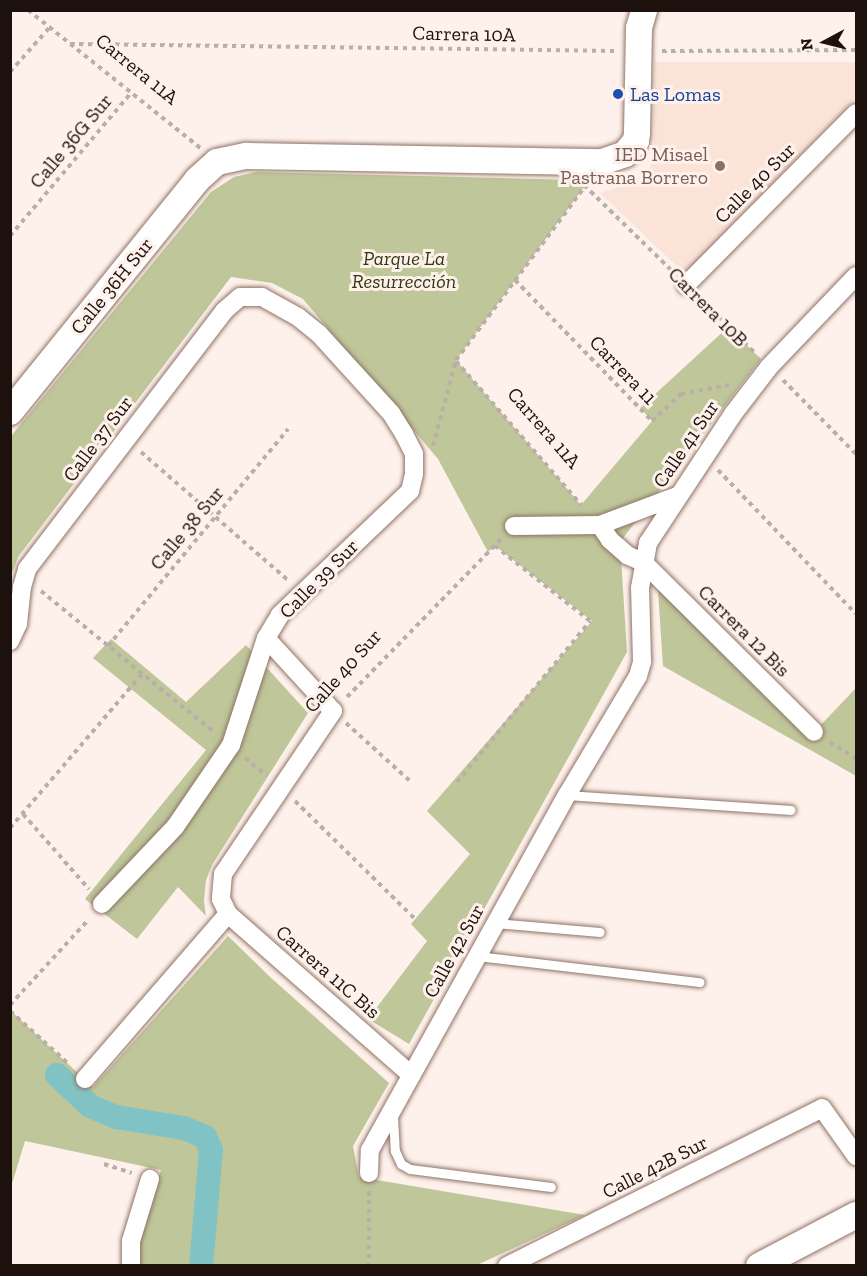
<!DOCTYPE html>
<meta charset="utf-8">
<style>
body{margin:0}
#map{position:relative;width:867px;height:1276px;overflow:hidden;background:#fef1eb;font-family:"Zilla Slab",serif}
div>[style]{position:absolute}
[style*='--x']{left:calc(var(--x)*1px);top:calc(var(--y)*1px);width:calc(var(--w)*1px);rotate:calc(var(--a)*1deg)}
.built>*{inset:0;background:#fbe3d8}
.green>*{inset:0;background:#bfc69a}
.canal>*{height:24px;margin:-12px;padding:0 12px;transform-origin:12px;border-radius:12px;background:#81c3c4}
.path>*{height:4px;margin-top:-2px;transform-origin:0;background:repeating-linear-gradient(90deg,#baaea8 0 4.5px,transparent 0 9px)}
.roads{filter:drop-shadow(0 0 2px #8f7366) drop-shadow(0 0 2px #8f7366)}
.lane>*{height:9px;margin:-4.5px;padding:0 4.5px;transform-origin:4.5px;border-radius:4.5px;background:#fff}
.street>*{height:18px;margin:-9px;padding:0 9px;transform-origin:9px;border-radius:9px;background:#fff}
.secondary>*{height:26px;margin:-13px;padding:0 13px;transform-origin:13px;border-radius:13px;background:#fff}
.dots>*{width:16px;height:16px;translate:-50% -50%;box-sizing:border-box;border:3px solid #fef1eb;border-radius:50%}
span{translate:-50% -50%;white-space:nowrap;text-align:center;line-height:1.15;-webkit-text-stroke:6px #fef1eb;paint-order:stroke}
.street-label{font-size:20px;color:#1c110c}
.transit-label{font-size:20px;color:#164399}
.left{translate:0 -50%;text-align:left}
.education-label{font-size:20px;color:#785e54}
.right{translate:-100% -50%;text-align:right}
.park-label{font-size:20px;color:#333711;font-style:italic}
.frame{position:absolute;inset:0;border:12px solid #1c110c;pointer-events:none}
.north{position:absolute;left:795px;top:12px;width:60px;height:60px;-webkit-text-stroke:4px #fef1eb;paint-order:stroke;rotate:263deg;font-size:16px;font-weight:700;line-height:24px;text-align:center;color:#1c110c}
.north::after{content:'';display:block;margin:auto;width:21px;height:27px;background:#1c110c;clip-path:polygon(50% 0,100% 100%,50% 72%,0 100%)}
</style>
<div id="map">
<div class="built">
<i style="clip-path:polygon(654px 62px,856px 62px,856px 97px,685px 274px,600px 193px,640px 181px,654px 161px)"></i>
</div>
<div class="green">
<i style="clip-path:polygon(256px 172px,579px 180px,585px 186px,456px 360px,581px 505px,652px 421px,640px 408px,728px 327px,761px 359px,620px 542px,627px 652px,409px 1044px,368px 1019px,427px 941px,411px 924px,470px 854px,427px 811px,592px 621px,495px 546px,488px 552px,438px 459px,303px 299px,272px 283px,231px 277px,18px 557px,11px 576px,11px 436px,211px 192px,234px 177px)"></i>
<i style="clip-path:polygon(657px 576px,814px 732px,856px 688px,856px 776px,663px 666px)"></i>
<i style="clip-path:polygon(111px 639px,186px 702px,246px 645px,308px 713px,212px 865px,206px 880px,204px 901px,206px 916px,178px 887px,137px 939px,85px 899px,206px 750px,93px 658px)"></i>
<i style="clip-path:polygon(228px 936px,269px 976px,389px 1083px,353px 1146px,359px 1177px,585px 1215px,477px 1265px,139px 1266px,140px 1242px,161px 1170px,25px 1141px,11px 1187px,11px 1011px,93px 1087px)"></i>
</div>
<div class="canal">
<i style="--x:57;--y:1075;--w:45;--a:43.2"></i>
<i style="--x:90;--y:1106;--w:28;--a:23"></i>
<i style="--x:116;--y:1117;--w:69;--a:9.2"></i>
<i style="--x:184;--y:1128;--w:23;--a:23"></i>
<i style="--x:205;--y:1137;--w:14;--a:65"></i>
<i style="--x:211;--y:1150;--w:116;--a:94.9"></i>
</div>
<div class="path">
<i style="--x:28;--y:10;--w:221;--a:38.7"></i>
<i style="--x:70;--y:44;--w:546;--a:0.73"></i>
<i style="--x:662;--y:51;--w:194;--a:-0.3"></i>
<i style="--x:10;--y:72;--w:59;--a:-48.4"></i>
<i style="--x:584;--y:185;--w:124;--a:44.3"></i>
<i style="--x:10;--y:236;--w:187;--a:-49.8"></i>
<i style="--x:515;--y:280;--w:197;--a:45.8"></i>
<i style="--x:652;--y:421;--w:40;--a:-43"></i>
<i style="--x:681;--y:394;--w:49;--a:-10.6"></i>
<i style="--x:699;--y:298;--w:80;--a:44.5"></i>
<i style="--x:456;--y:361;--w:191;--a:49"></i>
<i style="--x:783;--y:380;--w:104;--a:45.4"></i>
<i style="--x:433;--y:446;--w:89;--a:-75"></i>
<i style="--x:456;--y:360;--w:217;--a:-53.4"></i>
<i style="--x:141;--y:452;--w:196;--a:41.1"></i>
<i style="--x:718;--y:470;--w:199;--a:46.2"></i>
<i style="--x:41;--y:591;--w:223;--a:39.2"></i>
<i style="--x:108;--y:646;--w:282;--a:-50.3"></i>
<i style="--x:347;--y:697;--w:221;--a:-45.7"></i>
<i style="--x:346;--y:723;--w:86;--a:42.2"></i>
<i style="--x:830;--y:742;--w:31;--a:33"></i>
<i style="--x:245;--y:758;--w:28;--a:39"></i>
<i style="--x:457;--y:782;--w:209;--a:-50.4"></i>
<i style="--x:590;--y:621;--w:121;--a:-141.7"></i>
<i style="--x:295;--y:801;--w:170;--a:44.5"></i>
<i style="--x:23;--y:814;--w:100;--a:48.7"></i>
<i style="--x:10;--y:828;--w:203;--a:-49.4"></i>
<i style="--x:10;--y:1005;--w:117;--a:-47.4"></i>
<i style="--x:10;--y:1011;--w:81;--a:42"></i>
<i style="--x:104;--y:1164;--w:29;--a:18"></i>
<i style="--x:369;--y:1191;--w:75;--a:90"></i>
</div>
<div class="roads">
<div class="lane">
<i style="--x:567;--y:795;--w:224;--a:3.8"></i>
<i style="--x:495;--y:923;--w:105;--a:4.9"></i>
<i style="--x:477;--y:956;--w:224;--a:6.7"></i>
<i style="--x:393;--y:1116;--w:35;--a:87"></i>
<i style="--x:395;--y:1151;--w:14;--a:65"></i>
<i style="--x:401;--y:1164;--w:10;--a:29"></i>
<i style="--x:410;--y:1169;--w:142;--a:7.3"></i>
</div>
<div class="street">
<i style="--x:686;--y:285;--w:242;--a:-45.3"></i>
<i style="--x:600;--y:525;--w:18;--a:56"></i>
<i style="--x:610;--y:540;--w:23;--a:41"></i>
<i style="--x:627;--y:555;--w:17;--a:24"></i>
<i style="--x:643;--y:562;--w:241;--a:44.8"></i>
<i style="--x:514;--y:526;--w:86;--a:-0.7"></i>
<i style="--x:600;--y:525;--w:82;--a:-20.6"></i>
<i style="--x:266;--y:638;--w:99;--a:47.5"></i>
<i style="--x:333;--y:711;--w:197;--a:124"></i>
<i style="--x:223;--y:874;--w:25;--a:95"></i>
<i style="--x:221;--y:899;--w:17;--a:65"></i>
<i style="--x:228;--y:914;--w:244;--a:41.3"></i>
<i style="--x:10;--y:641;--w:19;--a:-65"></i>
<i style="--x:18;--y:624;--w:37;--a:-84"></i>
<i style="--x:22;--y:587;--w:19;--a:-74"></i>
<i style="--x:27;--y:569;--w:325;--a:-52.6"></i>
<i style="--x:224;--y:311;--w:21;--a:-41"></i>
<i style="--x:240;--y:297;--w:22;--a:0"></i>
<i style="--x:262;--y:297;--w:41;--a:29.1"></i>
<i style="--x:298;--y:317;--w:27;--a:39"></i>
<i style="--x:319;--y:334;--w:107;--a:47.7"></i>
<i style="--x:391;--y:413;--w:25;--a:58"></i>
<i style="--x:404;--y:434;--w:22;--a:63"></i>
<i style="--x:414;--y:454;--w:20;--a:90"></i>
<i style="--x:414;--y:474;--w:17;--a:103"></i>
<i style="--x:410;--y:491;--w:180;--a:136.4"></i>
<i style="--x:280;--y:615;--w:27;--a:121"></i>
<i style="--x:266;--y:638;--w:113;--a:108.1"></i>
<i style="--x:231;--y:745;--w:99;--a:124.3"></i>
<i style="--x:175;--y:827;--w:106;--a:133.5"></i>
<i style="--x:85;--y:1079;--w:218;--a:-49.1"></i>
<i style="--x:369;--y:1173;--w:23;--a:-88"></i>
<i style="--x:370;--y:1150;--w:406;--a:-61"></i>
<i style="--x:567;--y:795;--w:139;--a:-59.2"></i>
<i style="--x:638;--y:676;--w:15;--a:-74"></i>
<i style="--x:642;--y:662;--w:74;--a:-91.5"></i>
<i style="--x:640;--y:588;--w:46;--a:-79.9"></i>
<i style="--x:648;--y:543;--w:154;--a:-56.6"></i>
<i style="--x:733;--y:414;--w:59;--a:-52.5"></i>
<i style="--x:769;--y:367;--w:126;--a:-46.3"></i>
<i style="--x:131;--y:1266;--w:25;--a:-90"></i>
<i style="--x:131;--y:1241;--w:65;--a:-73"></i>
<i style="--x:507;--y:1266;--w:352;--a:-26.6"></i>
<i style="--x:822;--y:1108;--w:59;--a:54.7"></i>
</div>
<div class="secondary">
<i style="--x:10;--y:412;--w:298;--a:-51.1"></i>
<i style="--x:197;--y:180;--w:27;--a:-42"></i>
<i style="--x:217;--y:162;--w:30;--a:-12"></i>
<i style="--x:246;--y:156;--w:356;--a:1"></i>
<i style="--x:602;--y:162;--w:24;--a:-19"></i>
<i style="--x:625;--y:154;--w:17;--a:-50"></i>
<i style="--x:636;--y:141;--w:8;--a:-83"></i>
<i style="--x:637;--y:133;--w:105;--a:-88.9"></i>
<i style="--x:639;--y:28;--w:19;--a:-74"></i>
<i style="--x:759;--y:1266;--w:110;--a:-27.7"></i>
</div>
</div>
<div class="dots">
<i style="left:618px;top:94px;background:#1a4fb4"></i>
<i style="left:720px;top:166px;background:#8d6e63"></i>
</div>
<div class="street-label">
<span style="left:464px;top:34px;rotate:1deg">Carrera 10A</span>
<span style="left:137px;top:69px;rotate:39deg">Carrera 11A</span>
<span style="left:71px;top:141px;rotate:-50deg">Calle 36G Sur</span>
<span style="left:755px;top:183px;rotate:-45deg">Calle 40 Sur</span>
<span style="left:112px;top:286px;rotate:-51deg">Calle 36H Sur</span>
<span style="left:708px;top:307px;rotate:45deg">Carrera 10B</span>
<span style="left:623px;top:370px;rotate:46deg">Carrera 11</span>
<span style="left:544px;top:428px;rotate:49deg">Carrera 11A</span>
<span style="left:98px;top:439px;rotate:-53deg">Calle 37 Sur</span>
<span style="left:686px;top:444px;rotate:-56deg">Calle 41 Sur</span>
<span style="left:187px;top:528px;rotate:-50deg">Calle 38 Sur</span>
<span style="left:319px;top:579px;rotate:-45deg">Calle 39 Sur</span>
<span style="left:744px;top:631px;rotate:45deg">Carrera 12 Bis</span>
<span style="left:343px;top:671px;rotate:-48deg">Calle 40 Sur</span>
<span style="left:454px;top:951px;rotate:-61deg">Calle 42 Sur</span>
<span style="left:328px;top:972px;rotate:41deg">Carrera 11C Bis</span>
<span style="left:655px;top:1167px;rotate:-27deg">Calle 42B Sur</span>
</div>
<div class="transit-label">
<span class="left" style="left:630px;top:94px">Las Lomas</span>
</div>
<div class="education-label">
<span class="right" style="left:708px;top:166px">IED Misael<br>Pastrana Borrero</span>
</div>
<div class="park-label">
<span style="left:404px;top:270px">Parque La<br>Resurrección</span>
</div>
<div class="frame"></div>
<div class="north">N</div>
</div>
